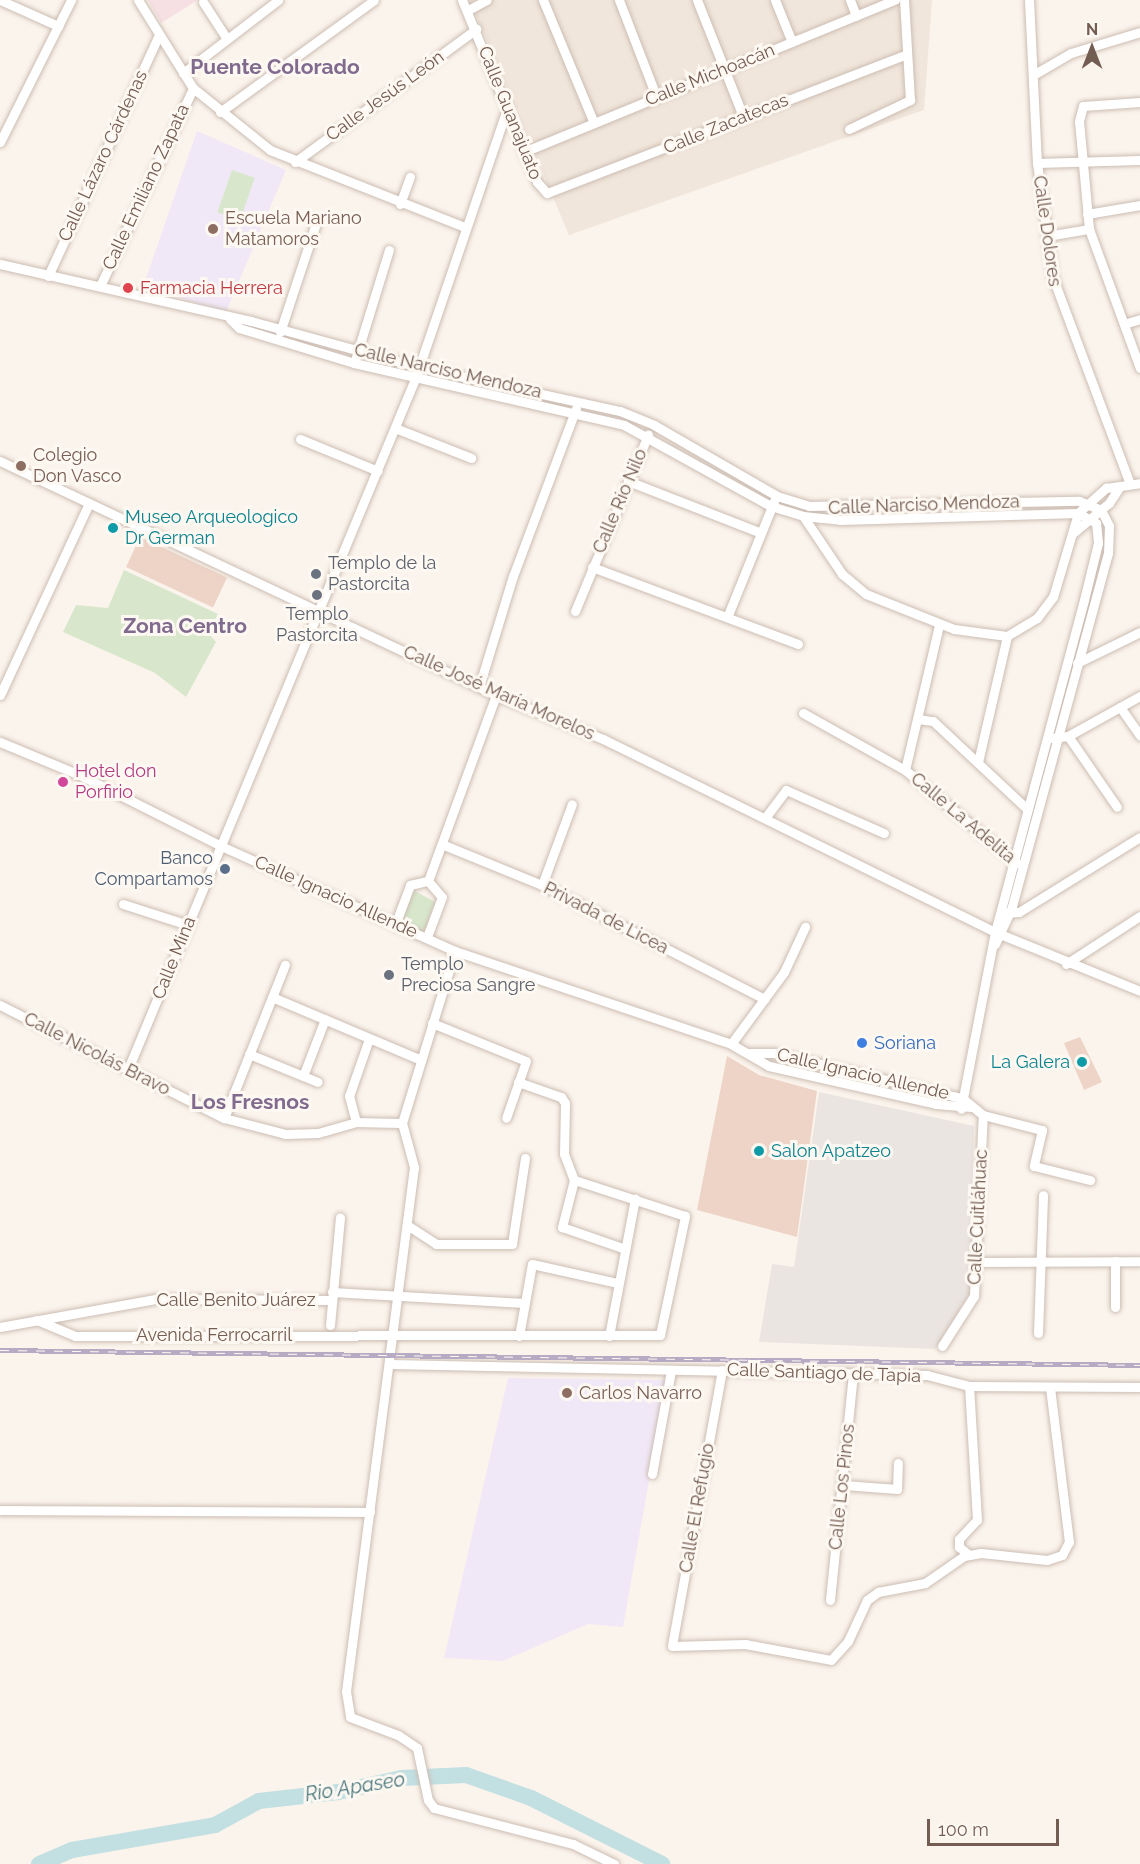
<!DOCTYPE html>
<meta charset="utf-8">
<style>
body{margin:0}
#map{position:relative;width:1140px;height:1864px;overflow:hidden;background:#fbf4ec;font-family:Raleway,sans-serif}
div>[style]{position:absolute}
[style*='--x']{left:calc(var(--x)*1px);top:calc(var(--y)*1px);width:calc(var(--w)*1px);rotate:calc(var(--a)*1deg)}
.residential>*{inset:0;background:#f1e6db}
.industrial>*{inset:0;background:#ebe5e1}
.education>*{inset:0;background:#f1e8f7}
.medical>*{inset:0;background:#f7e0e4}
.green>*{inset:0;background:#d8e7cc;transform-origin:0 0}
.river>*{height:16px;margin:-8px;padding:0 8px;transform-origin:8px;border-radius:8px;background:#c2dfe2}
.building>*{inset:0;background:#edd4c7;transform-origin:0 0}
.roads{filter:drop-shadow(0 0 2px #ccbdb3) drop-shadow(0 0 2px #ccbdb3)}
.minor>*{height:9px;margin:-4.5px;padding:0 4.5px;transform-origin:4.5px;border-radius:4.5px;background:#fff}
.rail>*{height:5px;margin-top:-2.5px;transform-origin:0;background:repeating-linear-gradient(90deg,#fdf8f2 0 9px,#b7abc4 0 18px);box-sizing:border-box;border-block:2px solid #b7abc4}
.dots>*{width:16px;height:16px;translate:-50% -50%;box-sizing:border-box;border:3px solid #fdf8f2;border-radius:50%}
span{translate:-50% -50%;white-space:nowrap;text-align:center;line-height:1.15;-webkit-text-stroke:6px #fdf8f2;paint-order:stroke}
.street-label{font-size:18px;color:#735c51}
.education-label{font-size:18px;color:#785e54}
.left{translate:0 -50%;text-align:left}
.health-label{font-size:18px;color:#be3a42}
.culture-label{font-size:18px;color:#0d838f}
.right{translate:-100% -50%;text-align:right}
.worship-label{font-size:18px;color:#5b616d}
.hotel-label{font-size:18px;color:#b23c85}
.service-label{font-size:18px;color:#4e5e75}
.shop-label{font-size:18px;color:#366cbe}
.water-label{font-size:20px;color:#4a777d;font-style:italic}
.quarter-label{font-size:21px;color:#806a8e;font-weight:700}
.north{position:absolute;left:1062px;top:18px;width:60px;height:60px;-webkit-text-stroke:4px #fdf8f2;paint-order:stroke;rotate:0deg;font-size:16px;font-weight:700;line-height:24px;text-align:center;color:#735c51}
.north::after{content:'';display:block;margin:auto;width:21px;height:27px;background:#735c51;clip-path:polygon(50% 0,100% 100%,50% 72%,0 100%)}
.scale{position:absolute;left:927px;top:1819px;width:132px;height:27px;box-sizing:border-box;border:3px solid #735c51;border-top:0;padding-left:8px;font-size:18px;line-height:21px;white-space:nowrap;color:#735c51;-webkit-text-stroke:4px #fdf8f2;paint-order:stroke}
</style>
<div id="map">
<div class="residential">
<i style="clip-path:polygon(470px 0,932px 0,924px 110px,569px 235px)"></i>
</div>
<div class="industrial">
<i style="clip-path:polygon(819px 1092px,974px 1126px,970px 1293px,935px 1349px,759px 1342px,772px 1264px,794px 1267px)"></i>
</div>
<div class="education">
<i style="clip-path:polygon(197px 131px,286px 170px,226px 312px,143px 287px)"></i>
<i style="clip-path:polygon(508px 1378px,667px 1380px,623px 1627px,588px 1624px,503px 1661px,444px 1658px)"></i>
</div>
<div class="medical">
<i style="clip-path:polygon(148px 0,198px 0,161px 23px)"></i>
</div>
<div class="green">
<i style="left:232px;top:170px;width:24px;height:45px;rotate:19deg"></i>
<i style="clip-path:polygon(124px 570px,218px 614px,208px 633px,216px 642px,186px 697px,155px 673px,63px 632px,76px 605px,108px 608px)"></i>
<i style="clip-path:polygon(415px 891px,435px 902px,425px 930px,419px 932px,402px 923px,410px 894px)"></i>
</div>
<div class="river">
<i style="--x:39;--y:1864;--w:36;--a:-23"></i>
<i style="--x:72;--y:1850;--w:145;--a:-9.9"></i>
<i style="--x:215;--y:1825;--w:50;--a:-28.6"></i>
<i style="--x:259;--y:1801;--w:80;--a:-6.5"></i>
<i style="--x:338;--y:1792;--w:66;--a:-12.3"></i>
<i style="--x:402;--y:1778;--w:64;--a:-2.7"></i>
<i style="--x:466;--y:1775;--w:69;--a:19.5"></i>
<i style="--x:531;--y:1798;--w:147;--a:26.7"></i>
</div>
<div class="building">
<i style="left:140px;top:537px;width:96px;height:33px;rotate:25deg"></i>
<i style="clip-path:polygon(1080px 1037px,1102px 1082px,1084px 1090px,1064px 1043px)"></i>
<i style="clip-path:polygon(727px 1056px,759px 1075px,817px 1091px,797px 1237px,697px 1210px)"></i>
</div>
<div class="roads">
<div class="minor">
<i style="--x:0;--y:0;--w:64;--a:24.1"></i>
<i style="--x:138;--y:0;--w:104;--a:58"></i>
<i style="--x:193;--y:88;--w:99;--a:38.8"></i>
<i style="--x:270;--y:150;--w:209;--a:21.6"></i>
<i style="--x:462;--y:0;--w:197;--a:67.6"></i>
<i style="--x:537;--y:182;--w:15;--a:48"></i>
<i style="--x:547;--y:193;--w:384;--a:-21.1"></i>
<i style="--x:543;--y:0;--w:133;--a:67.5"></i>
<i style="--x:619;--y:0;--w:103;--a:68.9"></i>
<i style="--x:697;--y:0;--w:125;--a:68.4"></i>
<i style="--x:775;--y:0;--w:45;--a:68"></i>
<i style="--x:850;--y:0;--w:17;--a:69"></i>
<i style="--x:1029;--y:0;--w:163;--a:87.2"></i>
<i style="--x:1037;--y:163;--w:116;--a:82.1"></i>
<i style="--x:1053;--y:278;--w:220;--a:69.5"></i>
<i style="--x:203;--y:2;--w:44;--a:57"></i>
<i style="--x:468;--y:10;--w:21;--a:-28"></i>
<i style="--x:183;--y:73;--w:120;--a:-37.5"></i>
<i style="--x:1033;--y:75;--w:44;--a:-30.1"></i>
<i style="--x:1071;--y:53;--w:72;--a:-16.9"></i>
<i style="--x:1140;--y:102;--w:57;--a:176"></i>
<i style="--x:1083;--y:106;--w:16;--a:105"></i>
<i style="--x:1079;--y:121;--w:108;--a:84.7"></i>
<i style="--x:1089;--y:229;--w:148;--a:69.9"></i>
<i style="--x:220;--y:112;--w:190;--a:-36"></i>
<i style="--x:849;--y:129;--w:68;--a:-25.4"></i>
<i style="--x:910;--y:100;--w:100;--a:-93.4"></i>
<i style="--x:0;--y:142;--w:159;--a:-63.4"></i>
<i style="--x:526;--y:151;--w:399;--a:-22.3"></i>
<i style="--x:295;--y:162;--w:225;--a:-36.3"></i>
<i style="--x:1037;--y:163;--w:103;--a:-1.7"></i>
<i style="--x:400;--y:204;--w:29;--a:-70"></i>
<i style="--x:1087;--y:214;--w:54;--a:-9.6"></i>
<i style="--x:1047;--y:236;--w:43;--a:-9.5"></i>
<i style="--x:0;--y:264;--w:257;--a:12.8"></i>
<i style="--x:251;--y:321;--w:173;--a:15.4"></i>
<i style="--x:418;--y:367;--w:207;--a:12.3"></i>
<i style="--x:620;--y:411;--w:37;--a:22"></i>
<i style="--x:654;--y:425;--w:142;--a:30"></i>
<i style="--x:777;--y:496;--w:34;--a:17"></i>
<i style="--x:809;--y:506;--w:270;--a:-1.1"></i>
<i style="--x:1079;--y:501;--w:24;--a:22"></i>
<i style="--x:1101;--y:510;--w:18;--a:63"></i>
<i style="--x:1109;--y:526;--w:27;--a:92"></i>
<i style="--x:1108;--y:553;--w:367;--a:105.2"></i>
<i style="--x:1012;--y:907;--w:41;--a:114.7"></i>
<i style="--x:48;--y:276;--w:263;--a:-65.3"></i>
<i style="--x:100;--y:286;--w:219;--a:-64.8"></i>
<i style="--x:230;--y:319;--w:13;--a:45"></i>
<i style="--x:239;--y:328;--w:120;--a:16.9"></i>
<i style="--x:354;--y:363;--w:277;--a:12.9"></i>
<i style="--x:624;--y:425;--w:168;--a:28.9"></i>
<i style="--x:771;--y:506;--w:34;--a:17"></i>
<i style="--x:803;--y:516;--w:37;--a:6"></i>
<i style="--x:840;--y:520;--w:238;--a:-1.7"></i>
<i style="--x:1078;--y:513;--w:21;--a:29"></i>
<i style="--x:1096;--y:523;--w:20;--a:84"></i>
<i style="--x:1098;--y:543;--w:59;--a:103.8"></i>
<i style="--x:1084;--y:600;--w:344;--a:105"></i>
<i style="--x:995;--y:932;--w:180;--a:100.9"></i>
<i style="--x:1124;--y:324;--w:17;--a:-17"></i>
<i style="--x:280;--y:332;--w:118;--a:-71.7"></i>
<i style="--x:356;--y:357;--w:112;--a:-72.9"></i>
<i style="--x:395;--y:428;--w:82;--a:21.5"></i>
<i style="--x:300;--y:439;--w:84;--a:22.3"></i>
<i style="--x:0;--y:461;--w:548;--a:25.26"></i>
<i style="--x:496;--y:695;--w:116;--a:22.4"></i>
<i style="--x:603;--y:739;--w:437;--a:26.2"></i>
<i style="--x:995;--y:932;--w:157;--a:22.1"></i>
<i style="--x:628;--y:481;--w:141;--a:21.3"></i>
<i style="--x:803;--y:516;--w:70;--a:56.1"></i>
<i style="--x:842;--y:574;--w:31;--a:40"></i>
<i style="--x:866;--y:594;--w:95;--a:21.7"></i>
<i style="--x:954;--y:629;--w:53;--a:7.5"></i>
<i style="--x:1007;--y:636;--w:35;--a:-31"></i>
<i style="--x:1037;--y:618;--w:26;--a:-53"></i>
<i style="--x:1053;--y:597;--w:88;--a:-73.4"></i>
<i style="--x:1078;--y:513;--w:38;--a:-42"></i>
<i style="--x:1106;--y:488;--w:34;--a:-8"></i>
<i style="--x:1073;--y:533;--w:47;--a:-39.8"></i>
<i style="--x:1109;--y:503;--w:20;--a:-57"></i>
<i style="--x:592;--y:567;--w:220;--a:20.5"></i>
<i style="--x:575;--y:611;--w:191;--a:-67.5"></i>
<i style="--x:728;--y:615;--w:123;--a:-68"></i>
<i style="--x:1077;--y:663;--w:70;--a:-26.2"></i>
<i style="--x:479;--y:687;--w:116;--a:-73"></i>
<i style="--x:513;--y:576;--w:179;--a:-69.4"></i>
<i style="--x:0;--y:695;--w:209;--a:-65.1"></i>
<i style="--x:1120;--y:707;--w:35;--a:55"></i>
<i style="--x:803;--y:713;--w:117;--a:29.2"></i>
<i style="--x:905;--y:770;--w:146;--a:39.7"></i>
<i style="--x:918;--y:719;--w:15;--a:8"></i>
<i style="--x:933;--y:721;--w:127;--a:43.1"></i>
<i style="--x:1068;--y:736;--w:86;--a:55.4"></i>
<i style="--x:1052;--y:738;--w:16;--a:-7"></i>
<i style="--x:1068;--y:736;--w:82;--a:-29.1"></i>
<i style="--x:0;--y:742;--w:91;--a:22.6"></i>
<i style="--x:84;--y:777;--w:153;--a:26.7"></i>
<i style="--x:221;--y:846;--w:256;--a:24.2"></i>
<i style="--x:455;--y:951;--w:291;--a:18.6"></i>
<i style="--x:731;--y:1044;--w:44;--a:30.1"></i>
<i style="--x:769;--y:1066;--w:171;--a:12.8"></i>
<i style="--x:936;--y:1104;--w:35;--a:5"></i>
<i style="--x:978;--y:762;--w:129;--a:-77"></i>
<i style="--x:905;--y:770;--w:149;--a:-76.8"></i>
<i style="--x:765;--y:818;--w:35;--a:-53"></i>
<i style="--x:786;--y:790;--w:107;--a:23.7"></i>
<i style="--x:444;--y:845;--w:106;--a:22.2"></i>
<i style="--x:542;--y:885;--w:250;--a:27.1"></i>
<i style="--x:428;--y:881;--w:198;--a:-69.9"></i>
<i style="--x:542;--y:885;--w:86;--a:-69.7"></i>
<i style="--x:123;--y:904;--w:68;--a:17.9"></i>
<i style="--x:1004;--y:913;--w:15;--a:-4"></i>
<i style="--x:1019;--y:912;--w:142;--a:-31.8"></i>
<i style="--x:395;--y:925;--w:43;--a:-69.4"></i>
<i style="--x:410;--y:885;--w:18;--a:-13"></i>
<i style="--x:428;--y:881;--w:21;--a:49"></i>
<i style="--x:442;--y:897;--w:43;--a:110.6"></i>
<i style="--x:1066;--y:964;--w:88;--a:-33"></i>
<i style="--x:272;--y:997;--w:160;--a:22.9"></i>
<i style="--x:0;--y:1005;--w:251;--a:26.8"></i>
<i style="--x:224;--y:1118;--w:64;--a:14.5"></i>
<i style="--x:286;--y:1134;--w:32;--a:-2"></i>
<i style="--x:318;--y:1133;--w:40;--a:-16"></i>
<i style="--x:356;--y:1122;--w:46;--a:1.2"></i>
<i style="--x:432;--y:1023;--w:101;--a:22"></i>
<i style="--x:526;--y:1061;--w:60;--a:109.3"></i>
<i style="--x:731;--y:1044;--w:89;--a:-53.6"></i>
<i style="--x:784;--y:972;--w:50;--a:-65"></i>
<i style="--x:750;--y:1053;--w:24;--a:0"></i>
<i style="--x:774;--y:1053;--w:193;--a:13.5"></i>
<i style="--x:962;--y:1098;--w:27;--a:39"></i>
<i style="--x:983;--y:1115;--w:61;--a:14.3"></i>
<i style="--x:1042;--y:1130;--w:37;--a:103"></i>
<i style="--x:1034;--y:1166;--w:58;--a:14"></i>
<i style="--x:249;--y:1054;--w:74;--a:22.1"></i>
<i style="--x:128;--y:1069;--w:747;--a:-67.42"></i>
<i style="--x:415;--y:379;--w:288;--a:-71.2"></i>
<i style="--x:303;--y:1076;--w:61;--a:-68.9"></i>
<i style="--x:518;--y:1082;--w:46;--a:19.2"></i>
<i style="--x:561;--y:1097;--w:7;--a:56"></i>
<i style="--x:565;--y:1103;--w:51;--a:91.1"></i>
<i style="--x:564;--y:1154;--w:28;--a:69"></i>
<i style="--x:574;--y:1180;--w:49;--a:104.3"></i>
<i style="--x:562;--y:1227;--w:67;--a:19.2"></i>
<i style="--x:224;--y:1118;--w:165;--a:-68.3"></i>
<i style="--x:356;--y:1122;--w:27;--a:-105"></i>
<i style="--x:349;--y:1096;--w:60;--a:-70.7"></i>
<i style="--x:402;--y:1123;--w:46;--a:74.7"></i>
<i style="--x:414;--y:1167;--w:528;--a:97.39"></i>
<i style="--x:346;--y:1691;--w:26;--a:81"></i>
<i style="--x:350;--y:1717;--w:51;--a:20.6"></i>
<i style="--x:398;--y:1735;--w:23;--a:34"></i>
<i style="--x:417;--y:1748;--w:53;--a:78.1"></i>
<i style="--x:428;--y:1800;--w:10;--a:53"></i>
<i style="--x:434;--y:1808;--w:144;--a:14.5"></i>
<i style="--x:573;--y:1844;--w:46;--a:26"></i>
<i style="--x:402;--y:1123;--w:180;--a:-72.9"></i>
<i style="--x:407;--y:1225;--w:35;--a:33"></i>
<i style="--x:436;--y:1244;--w:76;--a:0"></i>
<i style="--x:512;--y:1244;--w:87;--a:-81.4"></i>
<i style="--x:975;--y:1262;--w:165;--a:-0.3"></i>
<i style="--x:332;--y:1292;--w:192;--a:3.3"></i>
<i style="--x:1115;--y:1307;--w:46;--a:-90"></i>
<i style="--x:37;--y:1320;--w:41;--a:22.8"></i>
<i style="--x:75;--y:1336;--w:585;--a:-0.1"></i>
<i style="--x:660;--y:1335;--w:122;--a:-78.1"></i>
<i style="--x:685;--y:1216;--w:117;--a:-162"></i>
<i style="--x:330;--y:1325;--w:108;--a:-84.7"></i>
<i style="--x:0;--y:1327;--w:158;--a:-10.2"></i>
<i style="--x:155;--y:1299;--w:175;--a:0.3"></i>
<i style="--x:1038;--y:1333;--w:138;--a:-87.9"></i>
<i style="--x:519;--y:1336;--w:73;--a:-79.8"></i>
<i style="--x:532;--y:1264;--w:88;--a:12.5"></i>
<i style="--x:609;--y:1336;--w:140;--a:-79.3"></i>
<i style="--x:942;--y:1346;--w:59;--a:-57.4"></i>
<i style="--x:974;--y:1296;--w:181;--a:-87.2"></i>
<i style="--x:390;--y:1364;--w:537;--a:1.17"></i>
<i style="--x:927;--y:1375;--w:43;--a:14.7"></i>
<i style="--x:969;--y:1386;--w:171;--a:0.3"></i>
<i style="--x:722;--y:1370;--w:280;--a:100.3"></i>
<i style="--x:672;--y:1646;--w:73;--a:-1.6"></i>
<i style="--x:745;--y:1644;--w:87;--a:10.5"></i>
<i style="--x:831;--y:1660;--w:25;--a:-48"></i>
<i style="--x:848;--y:1641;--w:45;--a:-65.1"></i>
<i style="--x:867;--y:1600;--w:14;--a:-36"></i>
<i style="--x:878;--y:1592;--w:48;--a:-10.8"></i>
<i style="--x:925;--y:1583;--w:47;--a:-34.7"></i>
<i style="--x:964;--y:1556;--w:17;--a:-10"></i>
<i style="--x:981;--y:1553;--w:66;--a:6.1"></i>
<i style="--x:1047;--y:1560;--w:16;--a:-18"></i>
<i style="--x:1062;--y:1555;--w:15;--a:-62"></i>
<i style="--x:1069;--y:1542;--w:156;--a:-97"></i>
<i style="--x:652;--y:1474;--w:106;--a:-79.6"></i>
<i style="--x:844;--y:1485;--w:53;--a:4.3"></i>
<i style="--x:897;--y:1489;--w:26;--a:-88"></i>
<i style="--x:0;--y:1510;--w:370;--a:0.3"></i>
<i style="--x:969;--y:1555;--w:13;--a:-141"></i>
<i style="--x:959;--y:1547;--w:8;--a:-90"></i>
<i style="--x:959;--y:1539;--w:26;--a:-47"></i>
<i style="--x:977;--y:1520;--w:134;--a:-93.4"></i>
<i style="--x:830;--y:1600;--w:228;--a:-84.2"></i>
</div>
</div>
<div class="rail">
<i style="--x:0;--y:1350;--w:1140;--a:0.75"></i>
</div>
<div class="dots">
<i style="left:213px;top:229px;background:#8d6e63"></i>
<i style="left:128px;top:288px;background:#e0444e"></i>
<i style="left:21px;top:466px;background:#8d6e63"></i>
<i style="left:113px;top:528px;background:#0f9aa8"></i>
<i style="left:316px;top:574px;background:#6b7280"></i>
<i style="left:317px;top:595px;background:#6b7280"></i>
<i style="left:63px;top:782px;background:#d1479c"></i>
<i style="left:225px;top:869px;background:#5c6f8a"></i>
<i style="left:389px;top:975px;background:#6b7280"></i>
<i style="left:862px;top:1043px;background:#3f7fe0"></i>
<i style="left:1082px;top:1062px;background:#0f9aa8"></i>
<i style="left:759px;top:1151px;background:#0f9aa8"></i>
<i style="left:567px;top:1393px;background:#8d6e63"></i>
</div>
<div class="street-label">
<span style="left:710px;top:75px;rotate:-22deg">Calle Michoacán</span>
<span style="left:385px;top:96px;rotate:-36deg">Calle Jesús León</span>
<span style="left:510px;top:113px;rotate:68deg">Calle Guanajuato</span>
<span style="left:726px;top:124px;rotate:-22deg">Calle Zacatecas</span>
<span style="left:103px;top:156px;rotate:-65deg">Calle Lázaro Cárdenas</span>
<span style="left:146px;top:187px;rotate:-65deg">Calle Emiliano Zapata</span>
<span style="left:1047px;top:231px;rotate:82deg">Calle Dolores</span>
<span style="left:448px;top:371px;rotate:13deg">Calle Narciso Mendoza</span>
<span style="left:620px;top:501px;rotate:-67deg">Calle Río Nilo</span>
<span style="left:924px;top:505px;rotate:-2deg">Calle Narciso Mendoza</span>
<span style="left:499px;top:693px;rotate:24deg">Calle José María Morelos</span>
<span style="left:963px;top:818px;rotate:40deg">Calle La Adelita</span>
<span style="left:336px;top:897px;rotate:24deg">Calle Ignacio Allende</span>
<span style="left:606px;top:918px;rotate:27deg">Privada de Licea</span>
<span style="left:174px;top:958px;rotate:-68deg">Calle Mina</span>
<span style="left:97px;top:1054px;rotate:27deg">Calle Nicolás Bravo</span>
<span style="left:863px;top:1074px;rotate:13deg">Calle Ignacio Allende</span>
<span style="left:978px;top:1217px;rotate:-87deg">Calle Cuitláhuac</span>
<span style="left:236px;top:1300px">Calle Benito Juárez</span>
<span style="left:214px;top:1335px">Avenida Ferrocarril</span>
<span style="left:824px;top:1373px;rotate:2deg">Calle Santiago de Tapia</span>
<span style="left:842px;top:1487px;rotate:-84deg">Calle Los Pinos</span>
<span style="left:697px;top:1508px;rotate:-80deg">Calle El Refugio</span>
</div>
<div class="education-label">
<span class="left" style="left:225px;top:229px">Escuela Mariano<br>Matamoros</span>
<span class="left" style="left:33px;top:466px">Colegio<br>Don Vasco</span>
<span class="left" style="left:579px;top:1393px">Carlos Navarro</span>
</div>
<div class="health-label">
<span class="left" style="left:140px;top:288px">Farmacia Herrera</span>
</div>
<div class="culture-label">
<span class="left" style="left:125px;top:528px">Museo Arqueologico<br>Dr German</span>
<span class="right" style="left:1070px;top:1062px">La Galera</span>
<span class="left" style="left:771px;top:1151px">Salon Apatzeo</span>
</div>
<div class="worship-label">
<span class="left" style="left:328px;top:574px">Templo de la<br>Pastorcita</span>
<span style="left:317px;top:625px">Templo<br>Pastorcita</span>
<span class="left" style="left:401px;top:975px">Templo<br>Preciosa Sangre</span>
</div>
<div class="hotel-label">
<span class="left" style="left:75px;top:782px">Hotel don<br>Porfirio</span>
</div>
<div class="service-label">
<span class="right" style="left:213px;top:869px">Banco<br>Compartamos</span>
</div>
<div class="shop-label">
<span class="left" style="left:874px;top:1043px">Soriana</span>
</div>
<div class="water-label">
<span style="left:355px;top:1787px;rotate:-9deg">Rio Apaseo</span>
</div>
<div class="quarter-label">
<span style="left:275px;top:67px">Puente Colorado</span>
<span style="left:185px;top:626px">Zona Centro</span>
<span style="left:250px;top:1102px">Los Fresnos</span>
</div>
<div class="north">N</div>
<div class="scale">100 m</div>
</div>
